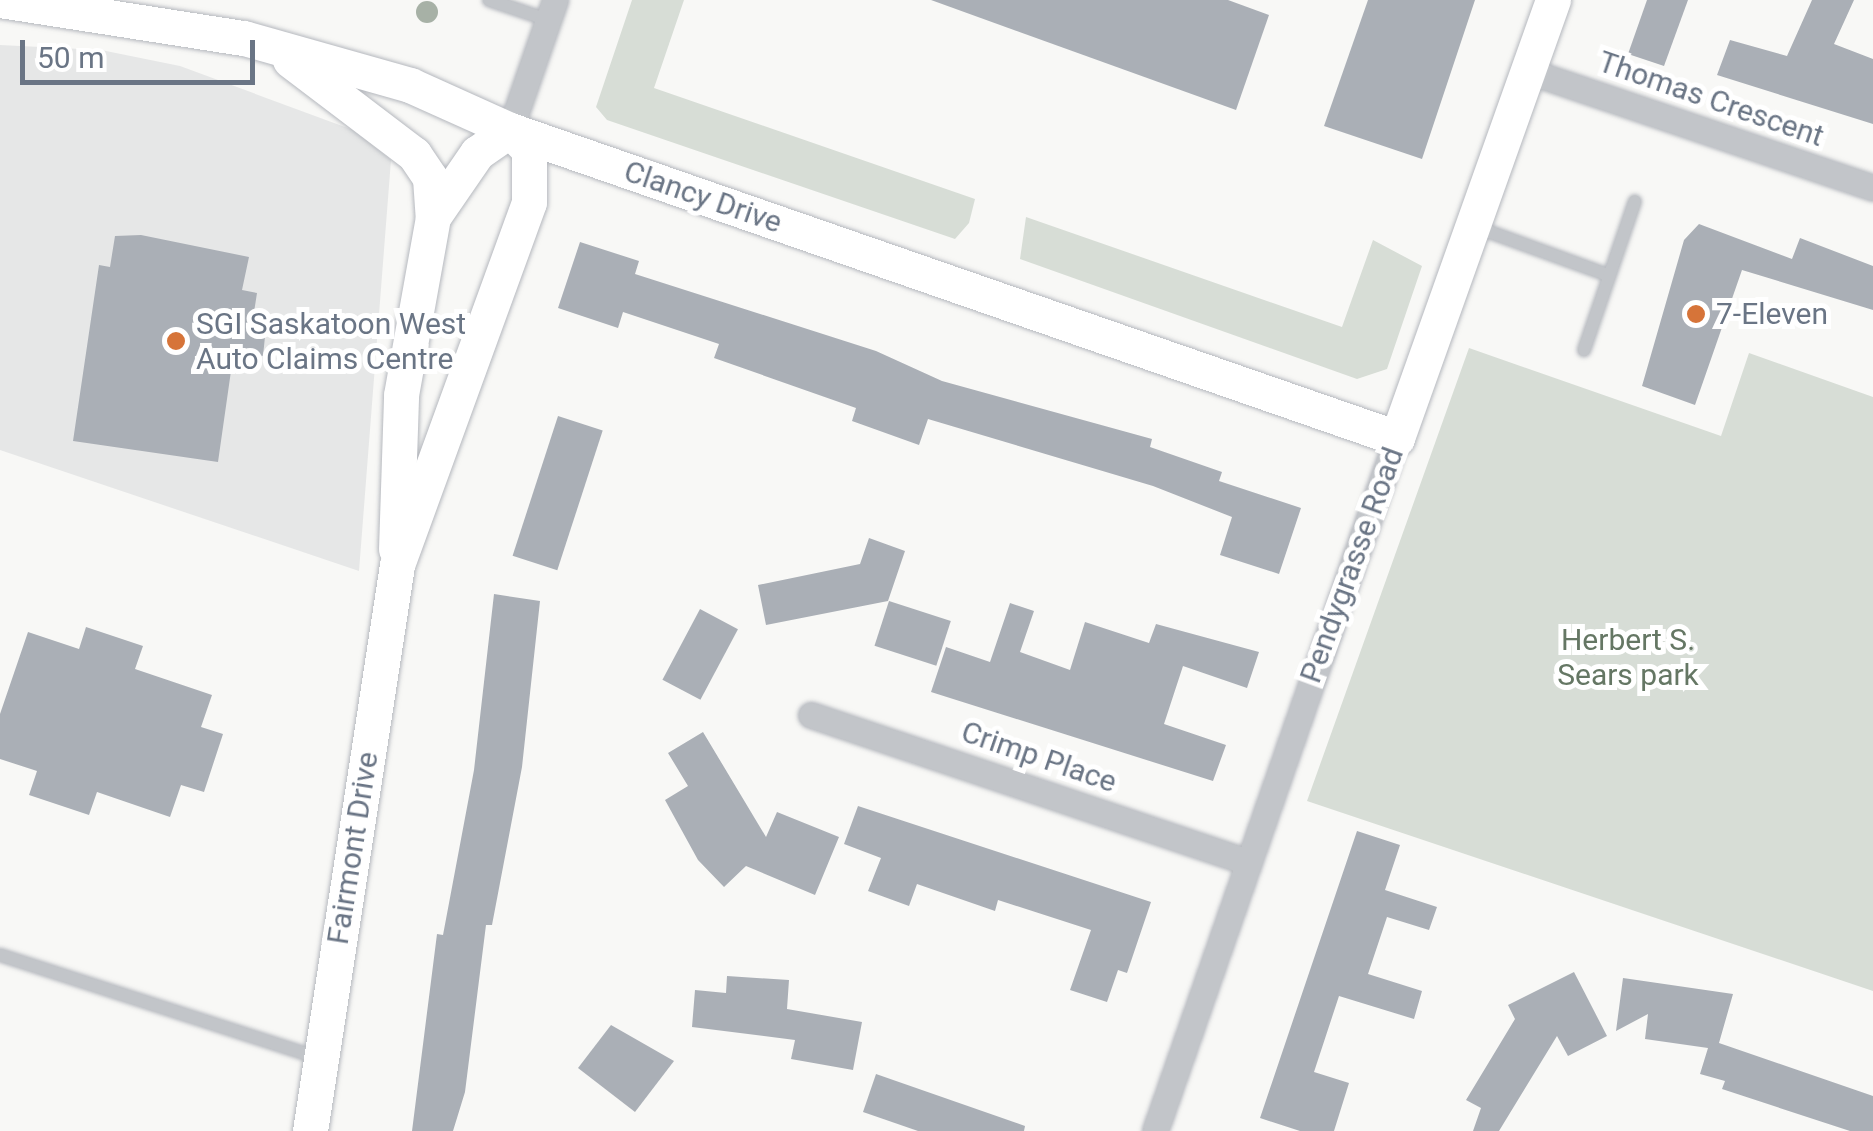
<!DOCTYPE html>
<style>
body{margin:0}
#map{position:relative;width:1873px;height:1131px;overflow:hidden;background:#f8f8f6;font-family:Roboto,sans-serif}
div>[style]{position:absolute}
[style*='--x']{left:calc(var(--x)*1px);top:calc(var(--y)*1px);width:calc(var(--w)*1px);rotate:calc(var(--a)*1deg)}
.built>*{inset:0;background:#e6e7e7}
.green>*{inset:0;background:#d7ddd6}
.building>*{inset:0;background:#aaafb6;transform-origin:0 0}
.roads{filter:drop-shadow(0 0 2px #b5b8be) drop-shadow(0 0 2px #b5b8be)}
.lane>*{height:12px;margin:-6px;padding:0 6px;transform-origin:6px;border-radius:6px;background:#c2c5c9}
.street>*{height:25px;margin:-12.5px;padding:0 12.5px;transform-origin:12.5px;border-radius:12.5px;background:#c2c5c9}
.secondary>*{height:35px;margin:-17.5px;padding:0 17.5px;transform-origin:17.5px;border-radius:17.5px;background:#fff}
.trees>*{width:22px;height:22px;margin:-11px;border-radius:50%;background:#a7b1a6}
.dots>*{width:28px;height:28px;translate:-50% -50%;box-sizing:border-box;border:5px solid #fff;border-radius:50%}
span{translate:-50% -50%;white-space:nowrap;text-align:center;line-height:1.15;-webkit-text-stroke:10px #fff;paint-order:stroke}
.street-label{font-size:30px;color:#6a7585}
.poi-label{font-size:30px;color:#6a7585}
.left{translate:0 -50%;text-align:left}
.park-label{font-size:30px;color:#657764}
.scale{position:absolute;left:20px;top:40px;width:235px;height:45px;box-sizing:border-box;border:5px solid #6a7585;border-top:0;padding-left:12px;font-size:30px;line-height:35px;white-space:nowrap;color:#6a7585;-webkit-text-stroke:8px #fff;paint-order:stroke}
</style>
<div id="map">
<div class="built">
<i style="clip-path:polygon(0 45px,101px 50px,180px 66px,353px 130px,391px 160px,359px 571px,0 450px)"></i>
</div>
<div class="green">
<i style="clip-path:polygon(632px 0,684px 0,654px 88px,975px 199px,969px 223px,955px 239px,607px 120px,596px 107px)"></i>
<i style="clip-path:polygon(1026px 217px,1342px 327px,1373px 240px,1422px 266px,1387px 369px,1357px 379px,1020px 259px)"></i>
<i style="clip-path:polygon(1469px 348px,1721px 436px,1749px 353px,1873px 397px,1873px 991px,1307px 801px)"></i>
</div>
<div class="building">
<i style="clip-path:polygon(931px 0,1228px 0,1269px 15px,1236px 110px)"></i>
<i style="clip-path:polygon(1368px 0,1475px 0,1422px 159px,1324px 126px)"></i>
<i style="clip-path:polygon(1647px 0,1688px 0,1664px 66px,1628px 54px)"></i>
<i style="clip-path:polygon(1812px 0,1854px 0,1834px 44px,1873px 59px,1873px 124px,1717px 75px,1730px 40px,1787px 56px)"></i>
<i style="clip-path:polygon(1699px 224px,1792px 259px,1800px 238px,1873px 266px,1873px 310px,1742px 270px,1695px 405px,1642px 386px,1684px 240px)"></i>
<i style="clip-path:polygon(141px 235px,249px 257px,242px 290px,257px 293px,252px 325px,266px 327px,263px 356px,249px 354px,246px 373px,231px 371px,218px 462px,73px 441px,99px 265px,110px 267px,115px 236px)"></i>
<i style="clip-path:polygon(580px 242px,639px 261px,635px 274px,876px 351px,942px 381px,1152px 439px,1150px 447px,1222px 472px,1219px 481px,1301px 508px,1279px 574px,1220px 555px,1232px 517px,1153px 486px,928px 419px,919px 445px,852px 421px,856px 408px,714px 358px,719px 344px,623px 312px,618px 328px,558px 308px)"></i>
<i style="left:558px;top:416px;width:47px;height:147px;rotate:18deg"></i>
<i style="clip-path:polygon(869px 538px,905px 551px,888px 601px,766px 625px,758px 585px,860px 564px)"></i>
<i style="clip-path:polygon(494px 594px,540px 601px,522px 767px,492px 925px,486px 925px,465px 1092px,453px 1131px,412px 1131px,437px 934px,443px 935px,474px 770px)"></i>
<i style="left:889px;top:601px;width:65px;height:47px;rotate:18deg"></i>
<i style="clip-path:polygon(1010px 603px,1034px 611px,1020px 652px,1070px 670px,1085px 622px,1149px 643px,1156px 624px,1259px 652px,1247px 688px,1183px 666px,1164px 724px,1226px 745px,1213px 781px,931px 692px,946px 647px,990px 662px)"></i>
<i style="left:700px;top:609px;width:43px;height:80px;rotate:28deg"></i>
<i style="clip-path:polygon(86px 627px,143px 646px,135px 669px,212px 695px,201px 727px,223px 734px,204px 792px,181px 785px,170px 817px,97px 792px,89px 815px,29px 795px,37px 771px,0 759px,0 714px,28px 632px,79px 649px)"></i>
<i style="clip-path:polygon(703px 732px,766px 837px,777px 812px,839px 837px,815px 895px,746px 866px,724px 887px,698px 860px,665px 800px,688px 786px,668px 753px)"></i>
<i style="clip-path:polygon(858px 806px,1151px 902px,1127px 973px,1118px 970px,1107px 1002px,1070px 990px,1091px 930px,998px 900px,995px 911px,917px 884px,909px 906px,868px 891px,881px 858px,844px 844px)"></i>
<i style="clip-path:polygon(1357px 831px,1400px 845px,1385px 890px,1437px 907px,1429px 930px,1387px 917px,1368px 974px,1422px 991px,1414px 1019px,1339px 996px,1314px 1072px,1349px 1083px,1334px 1131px,1300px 1131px,1260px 1118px)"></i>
<i style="clip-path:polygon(1574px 972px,1607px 1036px,1568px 1056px,1557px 1036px,1499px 1131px,1473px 1131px,1481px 1108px,1466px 1100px,1515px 1019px,1508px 1005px)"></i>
<i style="clip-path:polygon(727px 976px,789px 980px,787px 1009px,862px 1022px,853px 1070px,791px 1059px,795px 1040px,692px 1027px,695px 990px,726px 993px)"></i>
<i style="clip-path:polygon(1623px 978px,1733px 994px,1719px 1043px,1873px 1096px,1873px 1131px,1850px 1131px,1722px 1089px,1725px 1081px,1700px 1074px,1708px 1048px,1645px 1039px,1648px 1014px,1616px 1031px)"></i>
<i style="clip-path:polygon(611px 1025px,674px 1061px,635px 1112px,578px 1068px)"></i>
<i style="clip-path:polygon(876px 1074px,1025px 1126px,1024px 1131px,918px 1131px,863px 1112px)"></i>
</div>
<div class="roads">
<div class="lane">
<i style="--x:489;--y:0;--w:62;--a:18.7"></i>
<i style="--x:1476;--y:227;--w:140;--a:20"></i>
<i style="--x:1584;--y:350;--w:157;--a:-71.1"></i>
<i style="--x:0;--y:955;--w:334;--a:17.9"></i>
</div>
<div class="street">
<i style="--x:1528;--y:71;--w:364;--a:18.7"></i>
<i style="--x:510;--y:130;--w:138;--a:-70.9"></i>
<i style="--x:811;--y:715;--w:459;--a:18.6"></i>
<i style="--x:1155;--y:1131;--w:734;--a:-70.75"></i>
</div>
<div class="secondary">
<i style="--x:0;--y:0;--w:247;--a:8.9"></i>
<i style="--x:244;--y:38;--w:173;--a:15.8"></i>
<i style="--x:410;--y:85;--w:110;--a:24.2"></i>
<i style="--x:510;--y:130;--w:939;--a:19.15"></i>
<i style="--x:1397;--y:438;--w:465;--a:-70.4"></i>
<i style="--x:290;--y:60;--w:156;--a:37.2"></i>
<i style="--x:414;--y:154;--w:29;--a:56"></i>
<i style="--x:430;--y:178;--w:39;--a:86"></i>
<i style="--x:396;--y:549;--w:154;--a:-88.1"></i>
<i style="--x:401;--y:395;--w:181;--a:-79.8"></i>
<i style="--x:433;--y:217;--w:78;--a:-55.5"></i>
<i style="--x:477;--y:153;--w:40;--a:-34.9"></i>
<i style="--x:310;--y:1131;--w:573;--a:-81.26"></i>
<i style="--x:397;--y:565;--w:386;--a:-70"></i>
<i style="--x:529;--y:202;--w:52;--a:-90"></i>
<i style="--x:529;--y:150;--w:28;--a:-134"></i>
</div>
</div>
<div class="trees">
<i style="left:427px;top:12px"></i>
</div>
<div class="dots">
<i style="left:1696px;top:314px;background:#d67439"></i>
<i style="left:176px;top:341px;background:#d67439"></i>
</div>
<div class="street-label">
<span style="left:1711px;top:99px;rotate:19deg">Thomas Crescent</span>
<span style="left:703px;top:197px;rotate:19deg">Clancy Drive</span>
<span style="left:1352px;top:565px;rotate:-70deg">Pendygrasse Road</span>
<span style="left:1039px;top:757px;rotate:19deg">Crimp Place</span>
<span style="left:353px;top:848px;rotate:-81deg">Fairmont Drive</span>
</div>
<div class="poi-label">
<span class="left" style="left:1716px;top:314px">7-Eleven</span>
<span class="left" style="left:196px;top:341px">SGI Saskatoon West<br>Auto Claims Centre</span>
</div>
<div class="park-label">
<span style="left:1628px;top:657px">Herbert S.<br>Sears park</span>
</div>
<div class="scale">50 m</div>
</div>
